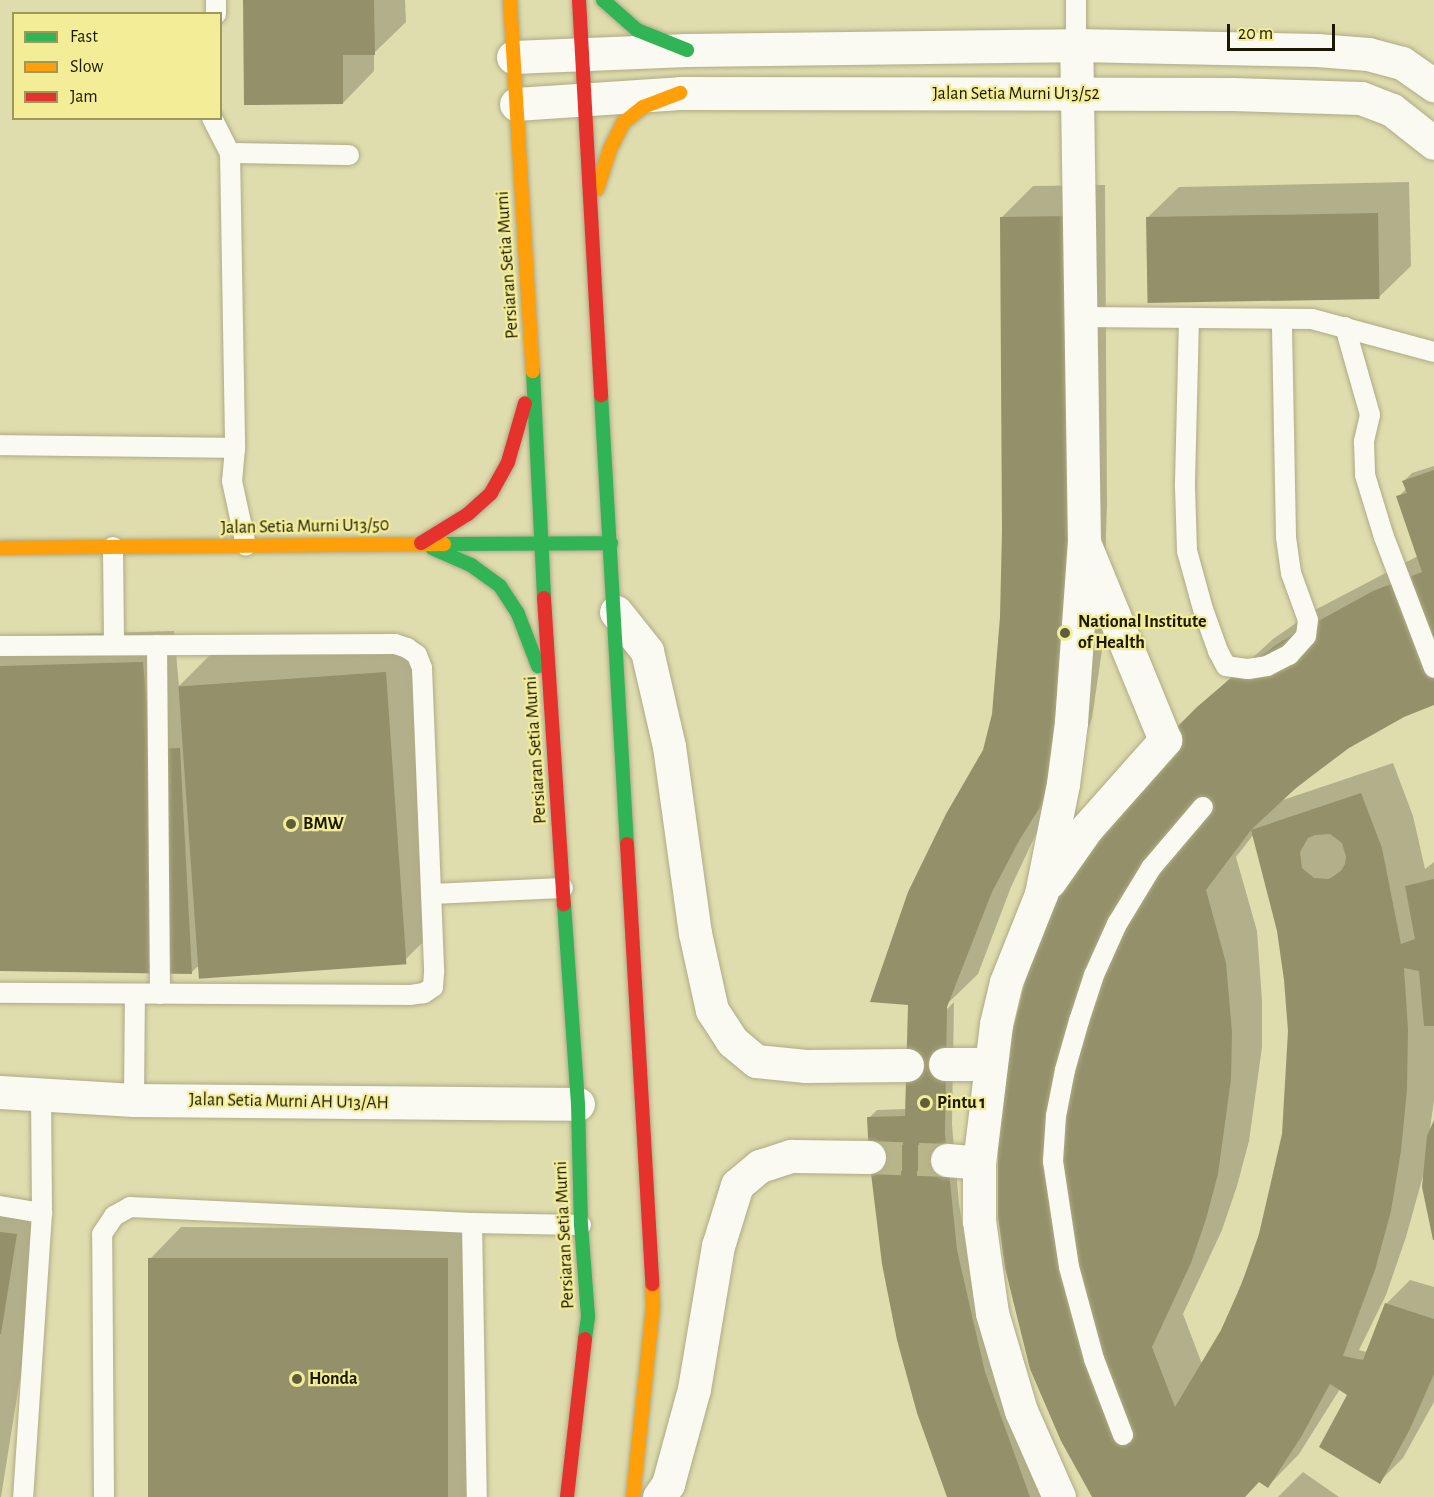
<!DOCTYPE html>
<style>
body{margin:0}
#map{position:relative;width:1434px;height:1497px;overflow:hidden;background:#dfdcad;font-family:"Alegreya Sans",sans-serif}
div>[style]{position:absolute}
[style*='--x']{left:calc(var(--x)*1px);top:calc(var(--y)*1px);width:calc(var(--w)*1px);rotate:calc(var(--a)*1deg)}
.shadow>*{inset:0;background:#0003}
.building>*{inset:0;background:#94916a;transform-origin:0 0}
.street-tunnel>*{height:33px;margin-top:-16.5px;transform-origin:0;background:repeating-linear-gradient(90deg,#b8b58b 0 33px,transparent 0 49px)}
.roads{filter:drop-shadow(0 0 2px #aeab86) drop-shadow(0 0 2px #aeab86)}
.lane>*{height:20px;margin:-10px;padding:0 10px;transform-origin:10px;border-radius:10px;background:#fafaf3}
.street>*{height:33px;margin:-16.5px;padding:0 16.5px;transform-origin:16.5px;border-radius:16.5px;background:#fafaf3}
.fast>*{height:14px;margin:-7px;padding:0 7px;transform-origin:7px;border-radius:7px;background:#30b455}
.slow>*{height:14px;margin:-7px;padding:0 7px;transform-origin:7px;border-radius:7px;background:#ff9f0a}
.jam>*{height:14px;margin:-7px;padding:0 7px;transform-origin:7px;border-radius:7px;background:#e5322d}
.dots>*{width:16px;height:16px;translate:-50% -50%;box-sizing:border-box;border:3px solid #f4ed98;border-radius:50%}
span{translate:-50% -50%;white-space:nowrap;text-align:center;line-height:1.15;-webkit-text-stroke:4.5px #f4ed98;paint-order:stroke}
.street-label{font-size:18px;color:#1b1901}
.poi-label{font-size:18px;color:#1b1901;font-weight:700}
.left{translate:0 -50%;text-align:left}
.legend{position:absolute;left:12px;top:12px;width:210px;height:108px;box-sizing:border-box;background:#f4ed98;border:2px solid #9d985c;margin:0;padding:8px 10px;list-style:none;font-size:18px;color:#1b1901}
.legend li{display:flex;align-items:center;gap:12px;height:30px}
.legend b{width:30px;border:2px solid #9d985c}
.scale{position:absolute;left:1227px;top:24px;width:108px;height:27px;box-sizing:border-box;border:3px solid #1b1901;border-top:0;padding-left:8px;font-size:18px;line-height:21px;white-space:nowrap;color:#1b1901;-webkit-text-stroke:4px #f4ed98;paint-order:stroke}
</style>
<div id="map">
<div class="shadow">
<i style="clip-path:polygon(244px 0,405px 0,406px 22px,374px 53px,374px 71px,343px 103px)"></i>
<i style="clip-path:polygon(1409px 182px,1411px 266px,1379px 297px,1147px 218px,1179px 187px)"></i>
<i style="clip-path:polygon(1105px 185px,1107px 504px,1102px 650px,1092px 718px,1073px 771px,1035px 836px,1011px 887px,978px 974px,945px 1006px,945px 1011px,954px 1002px,952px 1125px,959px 1204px,971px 1279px,1042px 1497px,951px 1497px,869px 1118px,877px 1110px,907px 1109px,993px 714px,1002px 617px,1004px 531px,1001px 218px,1033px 186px)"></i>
<i style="clip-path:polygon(evenodd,1434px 466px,1434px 703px,1404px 716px,1348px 747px,1280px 801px,1393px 763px,1413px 816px,1425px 869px,1434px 862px,1434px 1100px,1430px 1129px,1434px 1124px,1434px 1237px,1423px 1176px,1406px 1237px,1386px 1295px,1359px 1350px,1366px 1352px,1386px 1304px,1410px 1280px,1434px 1287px,1434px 1402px,1403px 1458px,1379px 1482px,1349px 1395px,1340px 1389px,1299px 1454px,1268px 1486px,1260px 1480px,1245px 1497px,1095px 1497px,1198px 708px,1273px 639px,1315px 610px,1418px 556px,1398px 497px,1407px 488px,1404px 481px,1412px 473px,1434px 466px,1254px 834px,1279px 931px,1286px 980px,1289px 1031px,1283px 1134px,1261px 1235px,1222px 1331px,1202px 1364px,1183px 1314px,1222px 1230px,1237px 1186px,1249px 1141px,1262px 1047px,1262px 1000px,1257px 931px,1236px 857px,1254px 834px)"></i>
<i style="clip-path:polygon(174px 631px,179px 686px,211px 654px,417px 642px,434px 931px,403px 962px,197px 967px,191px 973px,0 969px,0 639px,3px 636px)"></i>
<i style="clip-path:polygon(0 1196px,48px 1203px,1px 1497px,0 1497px)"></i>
<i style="clip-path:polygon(181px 1227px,479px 1229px,477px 1497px,148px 1497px,150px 1259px)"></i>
<i style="clip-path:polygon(1303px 1472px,1339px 1497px,1278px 1497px)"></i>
</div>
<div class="building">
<i style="clip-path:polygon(243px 0,374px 0,375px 55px,343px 55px,343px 104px,244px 105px)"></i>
<i style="left:1378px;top:213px;width:86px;height:232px;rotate:89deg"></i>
<i style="clip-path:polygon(1075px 216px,1076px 536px,1053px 778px,1042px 804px,1020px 839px,992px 892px,947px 1007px,945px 1133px,957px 1250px,985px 1372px,1030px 1497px,947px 1497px,917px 1413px,897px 1340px,882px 1264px,869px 1157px,867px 1117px,905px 1116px,908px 1005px,870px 1002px,908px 892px,946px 814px,983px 750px,992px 714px,1000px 617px,1002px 531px,1000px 217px)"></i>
<i style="clip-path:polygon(evenodd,1434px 470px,1434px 705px,1404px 717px,1349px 748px,1297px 787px,1251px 830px,1361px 793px,1382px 848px,1401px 944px,1415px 939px,1405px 886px,1434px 879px,1434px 1026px,1424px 1026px,1419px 971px,1404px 968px,1408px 1029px,1407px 1090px,1401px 1151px,1391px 1211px,1375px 1270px,1343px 1356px,1363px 1360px,1385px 1303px,1434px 1319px,1434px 1374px,1410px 1429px,1380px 1484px,1319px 1447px,1347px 1395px,1330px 1384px,1301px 1437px,1268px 1488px,1259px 1482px,1245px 1497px,1092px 1497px,1061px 1441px,1030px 1369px,1005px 1268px,998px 1217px,998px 1113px,1005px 1062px,1030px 961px,1072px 867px,1163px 741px,1197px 707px,1239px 671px,1282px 641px,1373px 591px,1422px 572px,1396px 496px,1407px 493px,1402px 481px,1434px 470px,1251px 830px,1277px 931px,1284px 980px,1288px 1031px,1282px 1134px,1259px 1234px,1242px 1283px,1221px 1330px,1175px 1407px,1152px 1347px,1191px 1263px,1206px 1219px,1218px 1174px,1231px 1079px,1232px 1032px,1226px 963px,1206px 890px,1251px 830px,1434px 470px,1330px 834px,1342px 843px,1346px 857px,1345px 864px,1341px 871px,1329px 879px,1314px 878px,1302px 868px,1300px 852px,1308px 838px,1315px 835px,1330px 834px)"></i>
<i style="clip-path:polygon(143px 662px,151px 749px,180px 748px,192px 974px,0 971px,0 666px)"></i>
<i style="left:386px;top:672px;width:293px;height:208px;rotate:86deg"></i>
<i style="clip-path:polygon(1434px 1120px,1434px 1240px,1433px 1240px,1422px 1187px,1427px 1136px)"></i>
<i style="clip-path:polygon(0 1232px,17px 1234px,1px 1334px,0 1334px)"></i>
<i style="left:148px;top:1258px;width:300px;height:239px"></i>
</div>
<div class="street-tunnel">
<i style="--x:869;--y:1157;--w:78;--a:2.2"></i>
</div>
<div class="roads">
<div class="lane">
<i style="--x:216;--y:14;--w:14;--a:-90"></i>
<i style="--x:1076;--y:45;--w:45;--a:-90"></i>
<i style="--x:212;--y:118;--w:39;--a:63"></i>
<i style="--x:230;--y:153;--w:295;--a:89"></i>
<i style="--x:235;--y:448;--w:33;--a:95"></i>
<i style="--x:232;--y:481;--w:66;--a:77.8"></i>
<i style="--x:230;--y:153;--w:119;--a:1"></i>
<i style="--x:1080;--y:317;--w:232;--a:0.5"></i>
<i style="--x:1312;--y:319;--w:126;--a:15.1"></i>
<i style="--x:1189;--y:319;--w:168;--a:91.4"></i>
<i style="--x:1185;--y:487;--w:64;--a:88.2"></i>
<i style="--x:1187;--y:551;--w:60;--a:74.6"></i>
<i style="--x:1203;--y:609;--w:45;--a:70.3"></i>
<i style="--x:1218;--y:651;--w:17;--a:62"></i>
<i style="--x:1226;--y:666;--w:22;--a:8"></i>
<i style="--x:1248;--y:669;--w:19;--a:-9"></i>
<i style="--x:1267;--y:666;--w:25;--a:-27"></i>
<i style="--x:1289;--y:655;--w:25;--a:-48"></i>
<i style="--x:1306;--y:636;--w:16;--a:-83"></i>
<i style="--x:1308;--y:620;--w:50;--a:-109.9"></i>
<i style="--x:1291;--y:573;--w:37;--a:-98"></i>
<i style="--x:1286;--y:536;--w:217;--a:-91.1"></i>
<i style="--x:1345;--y:327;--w:91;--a:74.1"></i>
<i style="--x:1370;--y:415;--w:28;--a:103"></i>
<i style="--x:1364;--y:442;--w:33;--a:88"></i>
<i style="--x:1365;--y:475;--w:65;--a:73"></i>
<i style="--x:1384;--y:537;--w:140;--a:69.1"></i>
<i style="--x:0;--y:445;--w:235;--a:0.7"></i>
<i style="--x:113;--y:547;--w:98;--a:89.4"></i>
<i style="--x:157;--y:645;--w:349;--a:89.5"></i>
<i style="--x:0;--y:646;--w:395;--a:-0.3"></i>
<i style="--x:395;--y:644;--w:13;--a:18"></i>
<i style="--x:407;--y:648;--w:12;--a:35"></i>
<i style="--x:417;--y:655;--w:14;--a:69"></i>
<i style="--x:422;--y:668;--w:305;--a:87.7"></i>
<i style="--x:434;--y:973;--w:14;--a:94"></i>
<i style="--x:433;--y:987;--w:11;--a:146"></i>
<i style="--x:424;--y:993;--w:15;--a:172"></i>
<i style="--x:409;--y:995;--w:409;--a:-179.7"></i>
<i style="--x:431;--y:894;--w:132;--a:-2.6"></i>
<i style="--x:41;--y:1095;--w:118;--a:89.5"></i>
<i style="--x:134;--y:1100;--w:106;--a:-89.5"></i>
<i style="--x:0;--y:1206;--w:43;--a:9.5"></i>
<i style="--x:42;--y:1213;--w:285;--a:93.8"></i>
<i style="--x:472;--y:1223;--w:274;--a:89"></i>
<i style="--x:1123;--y:1435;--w:81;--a:-110.9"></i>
<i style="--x:1094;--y:1359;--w:95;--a:-105.2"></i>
<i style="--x:1069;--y:1267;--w:107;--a:-98.6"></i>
<i style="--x:1053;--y:1161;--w:45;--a:-86.2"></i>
<i style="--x:1056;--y:1116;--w:47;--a:-78.9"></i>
<i style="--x:1065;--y:1070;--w:51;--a:-74.1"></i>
<i style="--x:1079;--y:1021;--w:48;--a:-71.9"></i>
<i style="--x:1094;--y:975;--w:56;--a:-65.7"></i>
<i style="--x:1117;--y:924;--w:66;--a:-58.7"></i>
<i style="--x:1151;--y:868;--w:80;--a:-49.6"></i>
<i style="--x:104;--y:1497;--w:263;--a:-90.4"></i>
<i style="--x:102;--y:1234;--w:22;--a:-56"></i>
<i style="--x:114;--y:1216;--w:18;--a:-29"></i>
<i style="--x:130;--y:1207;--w:342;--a:2.7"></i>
<i style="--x:472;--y:1223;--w:109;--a:1.1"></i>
</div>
<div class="street">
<i style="--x:513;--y:57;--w:174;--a:-2.3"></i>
<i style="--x:687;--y:50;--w:389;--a:-0.7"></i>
<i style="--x:1076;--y:45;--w:241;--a:1.2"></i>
<i style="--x:1317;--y:50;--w:51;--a:4.5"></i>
<i style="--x:1368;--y:54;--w:35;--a:15"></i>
<i style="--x:1402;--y:63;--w:39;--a:35"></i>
<i style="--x:516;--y:104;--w:164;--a:-3.8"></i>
<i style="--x:680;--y:93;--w:552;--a:0.1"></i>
<i style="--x:1232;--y:94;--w:129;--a:1.8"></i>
<i style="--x:1361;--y:98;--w:33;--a:21"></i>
<i style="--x:1392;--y:110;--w:53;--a:38.2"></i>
<i style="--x:616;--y:612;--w:50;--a:51.5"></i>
<i style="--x:647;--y:651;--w:98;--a:77"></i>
<i style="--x:669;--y:746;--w:189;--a:82.1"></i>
<i style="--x:695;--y:933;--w:79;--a:77.6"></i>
<i style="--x:712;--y:1010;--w:37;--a:57"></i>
<i style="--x:732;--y:1041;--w:31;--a:40"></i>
<i style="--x:756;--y:1061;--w:50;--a:5.7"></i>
<i style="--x:806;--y:1066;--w:101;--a:-0.6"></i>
<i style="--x:1049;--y:882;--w:66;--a:-54.9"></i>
<i style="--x:1087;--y:828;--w:118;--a:-48.4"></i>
<i style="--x:1165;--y:740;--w:209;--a:-112.3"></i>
<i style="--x:945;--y:1064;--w:44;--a:0"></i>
<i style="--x:0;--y:1092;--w:134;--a:3.4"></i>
<i style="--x:134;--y:1100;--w:444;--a:0.5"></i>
<i style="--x:947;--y:1160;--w:32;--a:5"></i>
<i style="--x:659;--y:1497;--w:16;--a:-55"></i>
<i style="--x:668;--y:1484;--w:98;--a:-74.7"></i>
<i style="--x:694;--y:1389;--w:145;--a:-80.5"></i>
<i style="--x:718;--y:1246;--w:64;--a:-72.7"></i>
<i style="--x:737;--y:1185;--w:30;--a:-40"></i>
<i style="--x:760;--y:1166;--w:33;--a:-18"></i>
<i style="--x:791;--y:1156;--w:78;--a:0.7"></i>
<i style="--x:1059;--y:1497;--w:94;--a:-113.8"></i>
<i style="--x:1021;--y:1411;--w:102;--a:-106.5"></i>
<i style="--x:992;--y:1313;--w:93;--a:-98"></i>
<i style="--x:979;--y:1221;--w:58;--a:-90"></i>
<i style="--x:979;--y:1163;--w:140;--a:-83"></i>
<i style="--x:996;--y:1024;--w:43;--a:-76.6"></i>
<i style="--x:1006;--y:982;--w:95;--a:-68.3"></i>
<i style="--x:1041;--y:894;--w:112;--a:-78.7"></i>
<i style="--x:1063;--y:784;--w:63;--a:-82.6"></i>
<i style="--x:1071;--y:722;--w:180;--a:-85.9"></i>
<i style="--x:1084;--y:542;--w:497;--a:-90.9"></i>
</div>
<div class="fast">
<i style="--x:603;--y:0;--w:45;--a:41.4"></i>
<i style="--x:637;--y:30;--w:54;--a:21.8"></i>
<i style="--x:533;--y:371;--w:227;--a:87.2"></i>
<i style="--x:601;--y:395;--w:450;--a:86.7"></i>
<i style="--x:444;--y:544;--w:167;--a:-0.3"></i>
<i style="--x:432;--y:548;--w:43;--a:23.6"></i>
<i style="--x:471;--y:565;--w:36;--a:36"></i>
<i style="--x:500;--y:586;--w:33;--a:57"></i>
<i style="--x:518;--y:614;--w:56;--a:69"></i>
<i style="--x:564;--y:904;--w:200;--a:86"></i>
<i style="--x:578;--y:1104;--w:121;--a:88.6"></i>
<i style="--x:581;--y:1225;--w:92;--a:85.6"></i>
<i style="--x:588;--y:1317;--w:22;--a:98"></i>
</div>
<div class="slow">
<i style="--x:510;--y:0;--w:372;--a:86.5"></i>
<i style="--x:597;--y:189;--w:42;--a:-72"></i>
<i style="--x:610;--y:149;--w:29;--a:-63"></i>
<i style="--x:623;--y:123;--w:26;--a:-39"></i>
<i style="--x:643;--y:107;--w:40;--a:-21"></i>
<i style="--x:0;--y:548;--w:444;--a:-0.5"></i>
<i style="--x:633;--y:1497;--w:192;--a:-84"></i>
<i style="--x:653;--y:1306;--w:22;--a:-93"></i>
</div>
<div class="jam">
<i style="--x:579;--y:0;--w:396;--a:86.8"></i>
<i style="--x:421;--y:543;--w:55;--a:-31.7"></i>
<i style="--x:468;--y:514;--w:31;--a:-42"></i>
<i style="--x:491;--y:493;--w:35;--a:-61"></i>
<i style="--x:508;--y:462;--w:61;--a:-73.9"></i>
<i style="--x:544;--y:598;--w:307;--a:86.3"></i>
<i style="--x:627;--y:844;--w:441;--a:86.7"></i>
<i style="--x:567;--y:1497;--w:159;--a:-83.5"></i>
</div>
</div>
<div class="dots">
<i style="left:1065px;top:633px;background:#605d3d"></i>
<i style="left:291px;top:824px;background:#605d3d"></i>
<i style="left:925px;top:1103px;background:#605d3d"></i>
<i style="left:297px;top:1379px;background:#605d3d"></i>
</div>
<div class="street-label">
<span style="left:1016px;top:94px">Jalan Setia Murni U13/52</span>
<span style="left:508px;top:265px;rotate:-94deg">Persiaran Setia Murni</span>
<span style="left:305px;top:527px;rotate:-1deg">Jalan Setia Murni U13/50</span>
<span style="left:536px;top:750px;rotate:-94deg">Persiaran Setia Murni</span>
<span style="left:289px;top:1102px;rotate:1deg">Jalan Setia Murni AH U13/AH</span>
<span style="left:565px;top:1235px;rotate:-93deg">Persiaran Setia Murni</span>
</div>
<div class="poi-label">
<span class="left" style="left:1078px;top:633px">National Institute<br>of Health</span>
<span class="left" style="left:303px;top:824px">BMW</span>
<span class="left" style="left:937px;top:1103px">Pintu 1</span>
<span class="left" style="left:309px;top:1379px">Honda</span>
</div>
<ul class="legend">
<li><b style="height:8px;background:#30b455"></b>Fast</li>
<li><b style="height:8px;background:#ff9f0a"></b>Slow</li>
<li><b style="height:8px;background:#e5322d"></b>Jam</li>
</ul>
<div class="scale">20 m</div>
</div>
